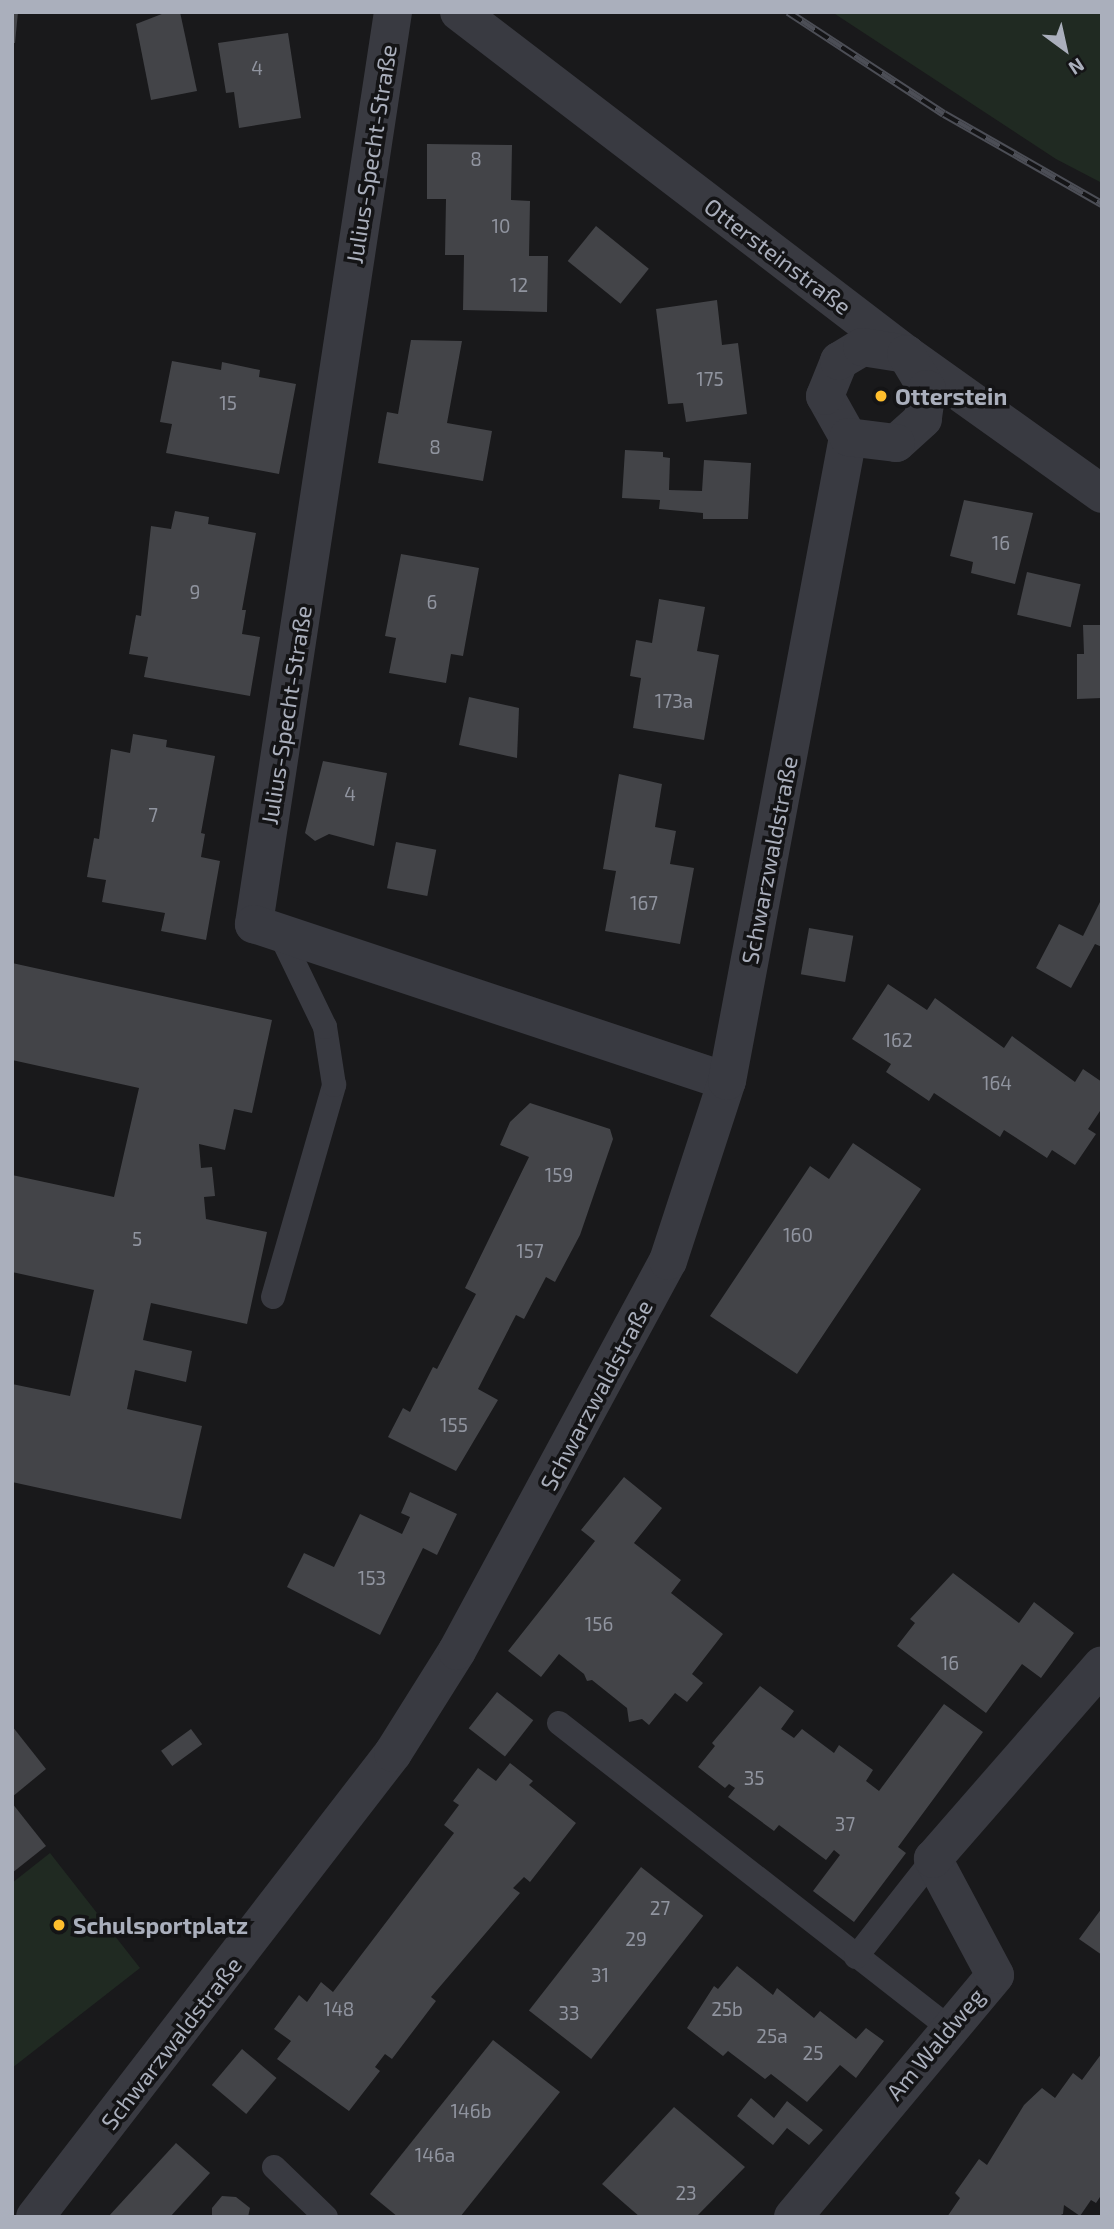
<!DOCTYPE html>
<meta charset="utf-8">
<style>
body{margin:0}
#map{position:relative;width:1114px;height:2229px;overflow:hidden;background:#19191b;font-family:"Exo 2",sans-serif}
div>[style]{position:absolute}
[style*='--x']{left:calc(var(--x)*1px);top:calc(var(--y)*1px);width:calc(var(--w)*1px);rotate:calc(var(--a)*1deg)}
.green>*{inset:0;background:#202a22}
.building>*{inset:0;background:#434448;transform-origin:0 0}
.lane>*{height:24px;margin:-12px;padding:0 12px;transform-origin:12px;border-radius:12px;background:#393a41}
.street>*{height:38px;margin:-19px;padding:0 19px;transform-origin:19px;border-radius:19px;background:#393a41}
.rail>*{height:8px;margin-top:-4px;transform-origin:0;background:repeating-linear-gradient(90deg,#141416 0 16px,#4c4e56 0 32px);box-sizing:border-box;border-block:2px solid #4c4e56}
.dots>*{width:19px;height:19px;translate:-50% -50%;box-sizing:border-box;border:4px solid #141416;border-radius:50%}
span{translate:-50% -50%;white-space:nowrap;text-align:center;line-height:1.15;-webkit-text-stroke:7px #141416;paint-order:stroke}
.number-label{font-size:19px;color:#90949f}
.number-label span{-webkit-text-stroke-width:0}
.street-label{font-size:23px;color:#aaafbc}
.poi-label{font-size:23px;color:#aaafbc;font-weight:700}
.left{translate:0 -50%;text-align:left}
.frame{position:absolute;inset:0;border:14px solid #aaafbc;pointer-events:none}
.north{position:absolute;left:1030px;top:14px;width:70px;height:70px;-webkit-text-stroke:5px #141416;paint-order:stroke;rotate:147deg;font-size:19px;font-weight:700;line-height:28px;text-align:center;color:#aaafbc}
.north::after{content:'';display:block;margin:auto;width:24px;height:32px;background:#aaafbc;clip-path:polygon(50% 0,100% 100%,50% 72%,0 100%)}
</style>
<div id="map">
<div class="green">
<i style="clip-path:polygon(832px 12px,1102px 12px,1102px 183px,1056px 159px)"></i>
<i style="clip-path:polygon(50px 1853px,140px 1968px,12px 2068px,12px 1883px)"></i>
</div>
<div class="building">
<i style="clip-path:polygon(12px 12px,18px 12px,15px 43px,12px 43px)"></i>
<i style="clip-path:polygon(167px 12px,180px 12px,197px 91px,151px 100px,136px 24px)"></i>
<i style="clip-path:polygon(288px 33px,301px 118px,239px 128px,234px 92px,226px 93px,218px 43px)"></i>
<i style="clip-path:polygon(427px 144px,512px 145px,511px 200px,530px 201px,529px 256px,548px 256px,547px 312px,463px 310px,464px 255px,445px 255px,446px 199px,427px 199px)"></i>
<i style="left:596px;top:226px;width:68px;height:45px;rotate:39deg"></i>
<i style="clip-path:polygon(717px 300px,722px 345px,738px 343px,747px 414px,686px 422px,683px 403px,668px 404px,656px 309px)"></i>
<i style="clip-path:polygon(411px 340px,462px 341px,447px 423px,492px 431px,483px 481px,378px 463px,387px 412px,398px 414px)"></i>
<i style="clip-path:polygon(172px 361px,221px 370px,222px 362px,260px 370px,259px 377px,296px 384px,279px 474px,166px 453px,172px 424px,160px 422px)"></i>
<i style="clip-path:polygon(625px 450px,663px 452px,663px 457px,670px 458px,669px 490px,702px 491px,704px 460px,751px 463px,748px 519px,703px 519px,703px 513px,659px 509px,660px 500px,622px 498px)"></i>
<i style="clip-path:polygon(964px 500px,1033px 513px,1015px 584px,971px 573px,973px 562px,950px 556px)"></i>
<i style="clip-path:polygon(175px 511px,209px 517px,208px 524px,256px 533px,242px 610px,246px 610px,242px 634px,260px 637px,250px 696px,144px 677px,148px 657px,129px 654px,136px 615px,141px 616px,151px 526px,171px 529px)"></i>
<i style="clip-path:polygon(401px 554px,479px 568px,463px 656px,451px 654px,446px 683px,389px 673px,396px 638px,385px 636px)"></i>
<i style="left:1027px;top:572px;width:55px;height:44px;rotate:13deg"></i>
<i style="clip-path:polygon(659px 599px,705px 607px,697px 651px,719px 655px,704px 740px,633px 728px,641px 678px,630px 676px,636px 640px,652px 643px)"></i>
<i style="clip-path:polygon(1083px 625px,1102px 625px,1102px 698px,1077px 699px,1077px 654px,1084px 654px)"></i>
<i style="clip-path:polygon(469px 697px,519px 708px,517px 758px,459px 745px)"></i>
<i style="clip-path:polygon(133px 734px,167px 740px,166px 747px,215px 756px,201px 833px,205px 834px,201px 857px,220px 861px,206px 940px,161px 931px,165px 913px,102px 902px,106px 880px,87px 877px,94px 838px,99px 839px,111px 749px,130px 753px)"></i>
<i style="clip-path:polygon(323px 761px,387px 773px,374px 846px,329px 834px,315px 841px,305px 833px)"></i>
<i style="clip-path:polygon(619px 774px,662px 784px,655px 827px,676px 831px,670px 864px,694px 868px,680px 944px,605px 931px,616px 871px,603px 869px)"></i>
<i style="left:396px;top:842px;width:41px;height:47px;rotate:11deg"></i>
<i style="clip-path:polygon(1102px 898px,1102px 947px,1095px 944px,1071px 988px,1036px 968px,1059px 924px,1083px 936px)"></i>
<i style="left:809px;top:928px;width:45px;height:47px;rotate:10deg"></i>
<i style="clip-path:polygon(12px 963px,272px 1020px,252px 1113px,234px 1109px,225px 1150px,199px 1144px,201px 1168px,212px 1167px,215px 1196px,204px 1197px,206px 1219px,267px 1232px,247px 1324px,151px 1303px,143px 1340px,192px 1351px,186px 1382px,135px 1370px,127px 1409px,202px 1426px,181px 1519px,12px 1482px,12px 1384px,70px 1396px,94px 1290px,12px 1272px,12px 1175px,114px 1197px,139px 1088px,12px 1060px)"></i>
<i style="clip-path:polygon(888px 984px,927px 1010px,935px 998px,1004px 1048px,1012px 1036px,1075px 1082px,1083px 1069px,1102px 1082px,1102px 1108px,1088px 1129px,1096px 1134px,1075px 1165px,1052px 1150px,1047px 1158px,1004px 1130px,1000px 1137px,934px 1093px,929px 1101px,886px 1072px,891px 1064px,852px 1039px)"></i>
<i style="clip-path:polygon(530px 1103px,610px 1129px,613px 1139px,580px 1235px,555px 1282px,546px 1277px,524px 1319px,516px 1315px,478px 1389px,498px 1400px,456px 1471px,388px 1437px,403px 1408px,410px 1412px,433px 1367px,437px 1369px,476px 1294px,465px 1288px,529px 1157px,500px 1145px,510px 1122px)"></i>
<i style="clip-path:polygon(853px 1143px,921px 1189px,797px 1374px,710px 1316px,810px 1166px,829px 1179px)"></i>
<i style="clip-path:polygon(624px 1477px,662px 1508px,634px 1543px,681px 1580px,671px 1593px,723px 1634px,692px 1674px,703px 1683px,687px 1702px,675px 1693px,649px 1725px,642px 1719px,629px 1722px,627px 1708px,592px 1680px,587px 1681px,584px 1674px,559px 1654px,541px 1677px,508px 1651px,595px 1541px,581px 1530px)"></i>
<i style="clip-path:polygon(410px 1492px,457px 1514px,437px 1555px,423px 1548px,380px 1635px,287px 1587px,304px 1553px,334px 1567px,360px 1514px,402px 1534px,410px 1517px,401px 1513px)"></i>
<i style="clip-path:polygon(953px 1573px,1019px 1623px,1034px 1602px,1074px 1633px,1041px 1678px,1022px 1664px,986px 1713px,897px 1646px,915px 1623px,910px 1619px)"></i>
<i style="clip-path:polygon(760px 1686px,794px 1711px,781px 1729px,794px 1738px,802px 1729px,834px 1753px,839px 1745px,873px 1770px,866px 1781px,879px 1791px,944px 1704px,983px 1732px,898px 1847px,906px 1853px,854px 1922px,813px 1891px,840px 1855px,834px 1850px,826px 1860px,779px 1825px,774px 1831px,728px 1797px,735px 1788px,729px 1784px,725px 1788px,698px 1767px,715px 1746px,712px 1743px)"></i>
<i style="left:497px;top:1692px;width:46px;height:46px;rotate:38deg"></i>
<i style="clip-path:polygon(12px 1726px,46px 1769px,12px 1797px)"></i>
<i style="left:191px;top:1729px;width:19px;height:37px;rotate:54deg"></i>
<i style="clip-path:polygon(510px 1763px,533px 1781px,529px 1785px,576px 1823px,530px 1882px,524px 1877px,513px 1888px,520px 1893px,431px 1997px,436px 2001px,392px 2059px,385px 2054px,375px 2067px,380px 2071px,349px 2111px,277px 2059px,291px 2041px,274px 2029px,299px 1995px,307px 2002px,321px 1982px,333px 1992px,454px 1833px,444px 1825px,459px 1805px,453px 1801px,478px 1768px,496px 1781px)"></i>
<i style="clip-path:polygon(12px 1803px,46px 1846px,12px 1873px)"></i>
<i style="left:641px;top:1867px;width:79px;height:182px;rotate:38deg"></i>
<i style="clip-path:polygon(1102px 1908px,1102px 1955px,1079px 1939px)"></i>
<i style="clip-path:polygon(737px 1966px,773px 1995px,777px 1988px,814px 2018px,820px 2011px,856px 2039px,866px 2028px,884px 2041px,856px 2078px,840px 2065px,807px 2102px,771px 2074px,765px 2079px,728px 2051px,723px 2056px,687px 2028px,714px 1986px,718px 1989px)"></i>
<i style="clip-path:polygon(493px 2040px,560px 2092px,460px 2217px,398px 2217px,370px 2194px)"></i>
<i style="left:242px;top:2049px;width:45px;height:47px;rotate:40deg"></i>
<i style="clip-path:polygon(1102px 2053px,1102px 2194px,1096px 2203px,1091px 2200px,1080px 2216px,1064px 2205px,1063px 2214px,1056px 2217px,947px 2217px,960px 2198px,955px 2193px,979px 2159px,987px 2165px,1024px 2105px,1042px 2088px,1055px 2098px,1073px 2073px,1082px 2080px)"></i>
<i style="clip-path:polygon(751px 2098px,774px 2118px,787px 2101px,823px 2130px,809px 2145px,787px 2128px,773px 2145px,737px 2116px)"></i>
<i style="clip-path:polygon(674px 2107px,745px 2167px,696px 2217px,640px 2217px,602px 2184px)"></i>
<i style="clip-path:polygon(176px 2143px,210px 2173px,170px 2217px,108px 2217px)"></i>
<i style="clip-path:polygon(222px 2196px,236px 2197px,250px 2208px,248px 2217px,212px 2217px,212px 2208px)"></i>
</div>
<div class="lane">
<i style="--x:273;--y:1297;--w:221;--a:-73.9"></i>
<i style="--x:334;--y:1085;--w:59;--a:-98.8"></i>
<i style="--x:325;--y:1027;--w:106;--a:-115.8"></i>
<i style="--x:559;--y:1723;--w:494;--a:38"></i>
<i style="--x:856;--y:1957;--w:125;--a:-51.8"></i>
<i style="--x:274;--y:2167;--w:72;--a:43.9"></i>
</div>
<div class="street">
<i style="--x:393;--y:12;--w:923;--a:98.67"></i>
<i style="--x:254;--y:924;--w:498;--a:18.4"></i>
<i style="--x:459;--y:12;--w:563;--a:37.42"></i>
<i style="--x:906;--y:354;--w:241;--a:35.5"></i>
<i style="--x:35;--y:2217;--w:586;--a:-52.35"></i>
<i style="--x:393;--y:1753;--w:120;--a:-57.9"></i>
<i style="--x:457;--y:1651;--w:443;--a:-61.6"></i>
<i style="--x:668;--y:1261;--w:189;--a:-71.9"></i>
<i style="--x:727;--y:1081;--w:655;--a:-79.36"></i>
<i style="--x:848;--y:437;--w:47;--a:-119.3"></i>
<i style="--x:825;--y:396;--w:38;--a:-68"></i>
<i style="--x:839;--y:361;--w:27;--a:-31"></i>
<i style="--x:862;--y:347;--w:45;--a:9"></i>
<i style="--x:906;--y:354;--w:41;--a:59"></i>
<i style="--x:927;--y:389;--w:30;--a:98"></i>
<i style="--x:923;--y:419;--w:36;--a:138"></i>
<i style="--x:896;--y:443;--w:48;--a:-172.9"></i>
<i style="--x:793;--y:2217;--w:315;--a:-50.1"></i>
<i style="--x:995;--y:1975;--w:132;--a:-118.1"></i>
<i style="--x:933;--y:1859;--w:257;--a:-48.9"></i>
</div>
<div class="rail">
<i style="--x:788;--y:12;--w:186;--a:33.2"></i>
<i style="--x:944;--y:114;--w:182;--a:29.7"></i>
</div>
<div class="dots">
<i style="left:881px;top:396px;background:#ffbe2d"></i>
<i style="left:59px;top:1925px;background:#ffbe2d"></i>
</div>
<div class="number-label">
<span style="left:257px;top:68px">4</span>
<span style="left:476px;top:159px">8</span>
<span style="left:501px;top:226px">10</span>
<span style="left:519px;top:285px">12</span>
<span style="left:710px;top:379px">175</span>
<span style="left:228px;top:403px">15</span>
<span style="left:435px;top:447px">8</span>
<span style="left:1001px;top:543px">16</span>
<span style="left:195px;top:592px">9</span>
<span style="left:432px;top:602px">6</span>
<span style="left:674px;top:701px">173a</span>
<span style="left:350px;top:794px">4</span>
<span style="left:153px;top:815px">7</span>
<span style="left:644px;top:903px">167</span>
<span style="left:898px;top:1040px">162</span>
<span style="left:997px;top:1083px">164</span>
<span style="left:559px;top:1175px">159</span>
<span style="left:798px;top:1235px">160</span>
<span style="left:137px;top:1239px">5</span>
<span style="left:530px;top:1251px">157</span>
<span style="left:454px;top:1425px">155</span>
<span style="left:372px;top:1578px">153</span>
<span style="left:599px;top:1624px">156</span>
<span style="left:950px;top:1663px">16</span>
<span style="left:754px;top:1778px">35</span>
<span style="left:845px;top:1824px">37</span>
<span style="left:660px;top:1908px">27</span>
<span style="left:636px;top:1939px">29</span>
<span style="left:600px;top:1975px">31</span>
<span style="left:339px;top:2009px">148</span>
<span style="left:727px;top:2009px">25b</span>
<span style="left:569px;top:2013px">33</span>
<span style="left:772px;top:2036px">25a</span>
<span style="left:813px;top:2053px">25</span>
<span style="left:471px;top:2111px">146b</span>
<span style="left:435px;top:2155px">146a</span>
<span style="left:686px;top:2193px">23</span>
</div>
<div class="street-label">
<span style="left:371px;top:154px;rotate:-81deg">Julius-Specht-Straße</span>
<span style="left:778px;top:256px;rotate:37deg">Ottersteinstraße</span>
<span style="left:286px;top:715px;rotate:-81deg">Julius-Specht-Straße</span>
<span style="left:769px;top:860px;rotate:-79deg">Schwarzwaldstraße</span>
<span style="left:596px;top:1395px;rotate:-62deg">Schwarzwaldstraße</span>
<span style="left:171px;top:2043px;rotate:-52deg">Schwarzwaldstraße</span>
<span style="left:935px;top:2044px;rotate:-50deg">Am Waldweg</span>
</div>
<div class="poi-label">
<span class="left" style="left:895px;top:396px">Otterstein</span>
<span class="left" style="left:73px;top:1925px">Schulsportplatz</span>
</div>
<div class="frame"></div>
<div class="north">N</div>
</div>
